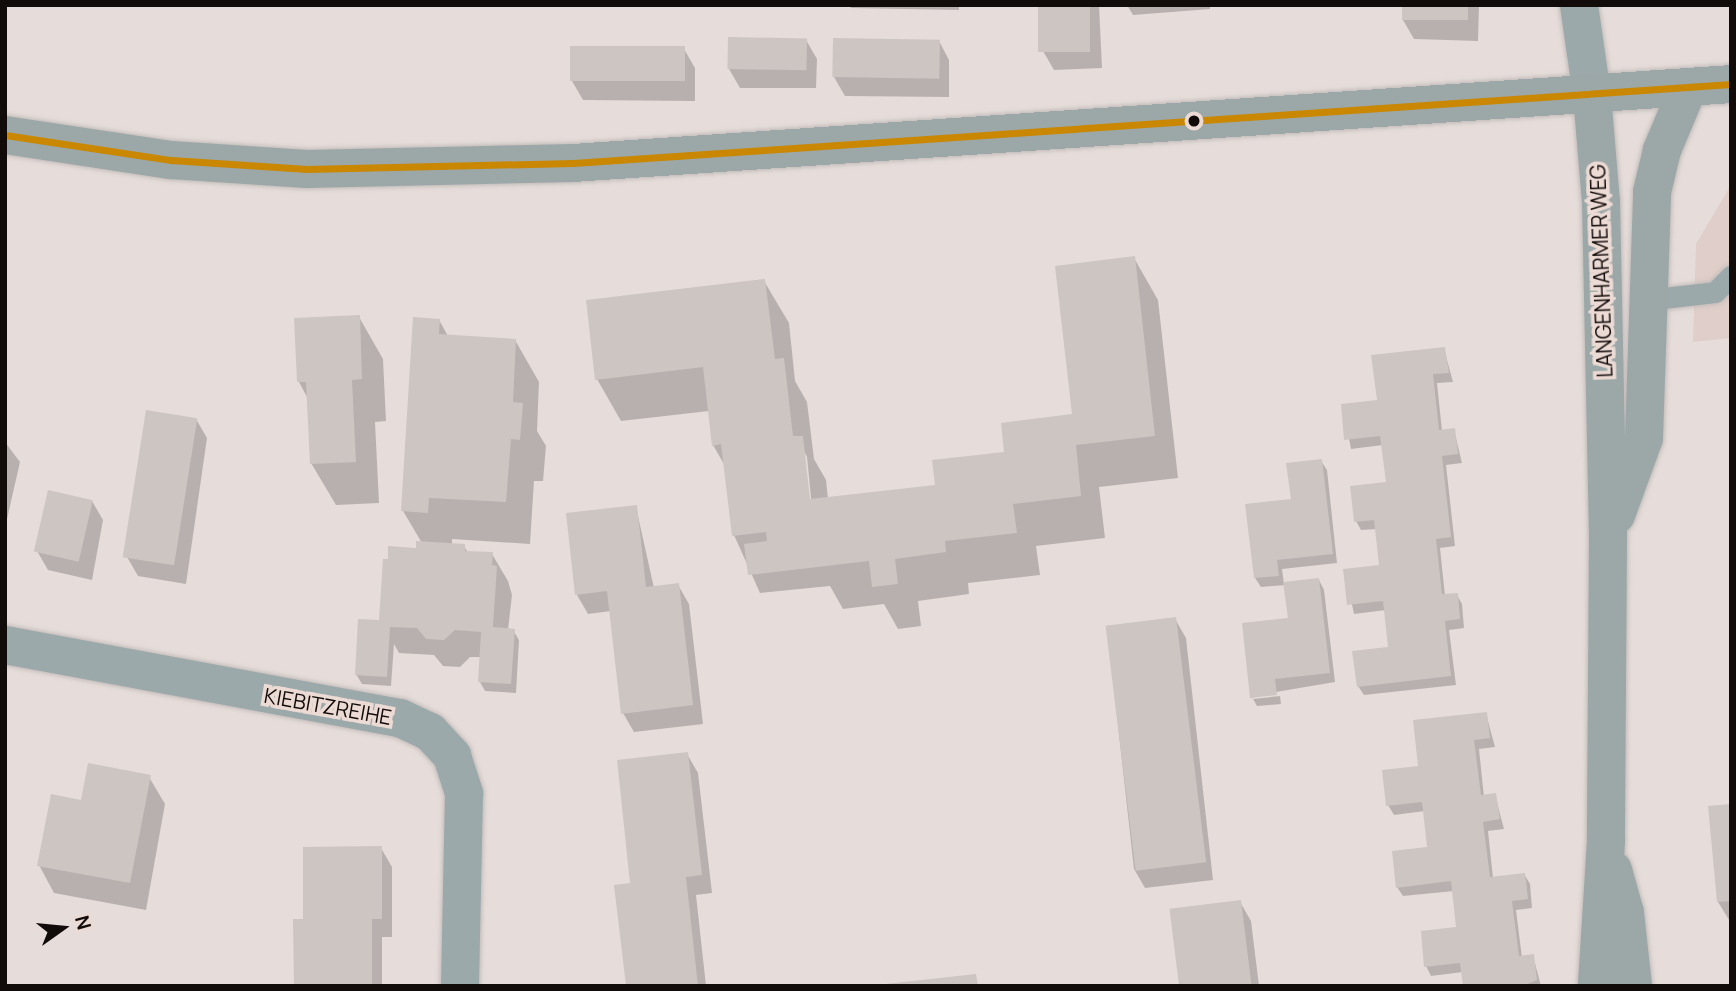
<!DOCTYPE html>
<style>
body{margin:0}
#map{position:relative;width:1736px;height:991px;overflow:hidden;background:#e6ddda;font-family:Manrope,sans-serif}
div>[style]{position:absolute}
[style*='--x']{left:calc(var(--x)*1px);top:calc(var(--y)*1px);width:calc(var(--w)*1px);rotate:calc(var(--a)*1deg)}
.built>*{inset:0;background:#dfcec9}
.shadow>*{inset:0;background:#0003}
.building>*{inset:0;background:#ccc5c2;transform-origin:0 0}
.roads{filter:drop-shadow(0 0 2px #c3bcba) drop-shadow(0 0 2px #c3bcba)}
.service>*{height:21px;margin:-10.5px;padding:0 10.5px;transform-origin:10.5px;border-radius:10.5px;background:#9ba9aa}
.minor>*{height:38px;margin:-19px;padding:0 19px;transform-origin:19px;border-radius:19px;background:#9ba9aa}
.secondary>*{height:38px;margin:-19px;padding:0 19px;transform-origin:19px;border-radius:19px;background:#9ca8a8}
.bus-1>*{height:7px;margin:-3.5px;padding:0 3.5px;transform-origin:3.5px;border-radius:3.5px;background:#c98702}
.dots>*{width:19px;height:19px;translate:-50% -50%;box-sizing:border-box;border:4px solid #ecdad4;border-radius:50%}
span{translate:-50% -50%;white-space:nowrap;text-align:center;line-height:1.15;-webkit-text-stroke:7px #ecdad4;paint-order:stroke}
.street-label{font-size:21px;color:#110b0a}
.frame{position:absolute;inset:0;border:7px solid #110b0a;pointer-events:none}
.north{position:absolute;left:28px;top:893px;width:70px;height:70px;-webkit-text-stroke:5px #ecdad4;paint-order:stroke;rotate:75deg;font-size:19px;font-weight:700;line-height:28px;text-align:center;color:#110b0a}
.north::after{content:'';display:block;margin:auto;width:24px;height:32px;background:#110b0a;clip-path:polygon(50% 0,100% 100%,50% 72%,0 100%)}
</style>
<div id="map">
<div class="built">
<i style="clip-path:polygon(1731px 185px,1731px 338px,1693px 342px,1696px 244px)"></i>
</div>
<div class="shadow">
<i style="clip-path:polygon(849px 5px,959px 5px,959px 10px,851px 8px)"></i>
<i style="clip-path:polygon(1040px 5px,1099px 5px,1102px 68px,1054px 70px,1043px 51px)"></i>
<i style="clip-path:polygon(1127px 5px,1210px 5px,1210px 9px,1133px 15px)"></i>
<i style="clip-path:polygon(1404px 5px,1479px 5px,1478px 41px,1414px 39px,1403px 20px)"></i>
<i style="clip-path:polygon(806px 40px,817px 59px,816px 88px,740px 88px,729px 69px)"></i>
<i style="clip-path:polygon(939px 41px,949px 60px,949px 97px,845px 96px,834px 77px)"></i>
<i style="clip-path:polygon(684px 49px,695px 68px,695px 101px,583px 100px,572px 81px)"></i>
<i style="clip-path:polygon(evenodd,1134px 258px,1158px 300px,1178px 478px,1099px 487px,1105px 538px,1036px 546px,1040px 575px,968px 583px,969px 594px,918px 601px,921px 626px,898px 629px,884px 604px,843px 609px,830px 586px,760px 593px,734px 535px,725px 466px,713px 445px,709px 411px,621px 421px,597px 379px,764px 281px,789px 323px,795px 381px,807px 402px,814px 459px,826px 480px,828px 499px,937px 487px,1074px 416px,1134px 258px,803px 449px,807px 457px,812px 508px,809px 508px,803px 449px)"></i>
<i style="clip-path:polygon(359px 317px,383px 359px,386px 421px,375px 422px,379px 503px,336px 505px,311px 463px,308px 399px,299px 382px)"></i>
<i style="clip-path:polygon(439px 320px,448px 336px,515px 340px,539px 382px,537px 431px,546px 446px,543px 481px,534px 481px,530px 544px,452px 539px,452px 545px,464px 546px,468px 553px,492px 554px,508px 581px,512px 595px,508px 630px,513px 630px,519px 640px,516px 693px,485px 691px,480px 682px,482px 657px,470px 657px,460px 667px,443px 666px,434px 655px,399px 653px,394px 644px,391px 686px,362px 684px,356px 674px,383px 632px,422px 543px,403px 511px)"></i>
<i style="clip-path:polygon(1444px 349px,1453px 382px,1437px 383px,1442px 431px,1454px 430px,1462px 463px,1446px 465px,1455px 546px,1440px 548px,1445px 596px,1457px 595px,1462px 604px,1464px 628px,1449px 630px,1456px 685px,1364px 695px,1358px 686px,1390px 648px,1386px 610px,1354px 614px,1345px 571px,1381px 567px,1377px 529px,1361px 530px,1356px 521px,1388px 483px,1383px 445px,1351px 449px,1343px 406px,1379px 402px)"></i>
<i style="clip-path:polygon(196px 419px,207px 438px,186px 584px,138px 576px,127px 557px)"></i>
<i style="clip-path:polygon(5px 442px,20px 462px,5px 528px)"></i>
<i style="clip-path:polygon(1321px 461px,1327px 470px,1337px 563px,1282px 569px,1284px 584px,1319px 580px,1324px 590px,1335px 682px,1253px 696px,1253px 699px,1280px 696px,1281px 704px,1257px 706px,1252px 697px,1290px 620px,1286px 585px,1261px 587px,1255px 578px,1247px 505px,1293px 500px)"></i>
<i style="clip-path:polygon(92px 501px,103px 520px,92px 580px,48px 570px,37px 551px)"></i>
<i style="clip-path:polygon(636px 507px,654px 588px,678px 585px,689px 604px,703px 724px,634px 732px,623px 713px,611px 611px,588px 614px,577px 595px)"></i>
<i style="clip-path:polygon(1175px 619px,1186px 638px,1213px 880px,1145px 888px,1134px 869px,1107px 627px)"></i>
<i style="clip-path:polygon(1486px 714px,1495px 747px,1479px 749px,1484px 797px,1495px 795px,1504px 829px,1488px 831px,1493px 878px,1524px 874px,1530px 884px,1532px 908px,1516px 910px,1522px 958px,1533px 956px,1541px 986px,1465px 986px,1463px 972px,1431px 976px,1426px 966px,1458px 929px,1454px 891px,1403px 896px,1397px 887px,1429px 849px,1425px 811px,1394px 815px,1388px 805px,1420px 768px)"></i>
<i style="clip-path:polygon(687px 754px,698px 773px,712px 893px,696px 895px,706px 986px,627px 986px)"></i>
<i style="clip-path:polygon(149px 777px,165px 804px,146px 910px,54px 893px,39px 865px,82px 802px)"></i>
<i style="clip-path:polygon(1731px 806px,1731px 923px,1718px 902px)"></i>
<i style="clip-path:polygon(381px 848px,392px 867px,392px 937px,382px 937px,382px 986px,295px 986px)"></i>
<i style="clip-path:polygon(1240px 902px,1251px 921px,1259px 986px,1180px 986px)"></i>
</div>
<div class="building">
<i style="left:1038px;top:5px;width:52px;height:47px"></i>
<i style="left:1402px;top:5px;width:66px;height:15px"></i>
<i style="left:728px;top:37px;width:79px;height:32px;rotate:1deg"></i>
<i style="left:833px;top:38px;width:107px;height:39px;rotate:1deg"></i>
<i style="left:570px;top:46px;width:115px;height:35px"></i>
<i style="clip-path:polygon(1135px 256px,1155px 436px,1076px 445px,1081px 496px,1013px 504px,1017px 533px,945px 541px,946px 552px,895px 559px,898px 584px,872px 587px,869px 561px,748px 575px,744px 544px,767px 541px,766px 532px,732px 536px,721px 444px,712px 446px,703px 367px,595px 380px,586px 300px,765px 279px,775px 359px,784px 358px,793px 436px,803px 436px,810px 499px,935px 485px,932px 460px,1004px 452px,1001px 423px,1072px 414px,1055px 266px)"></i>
<i style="clip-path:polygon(360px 315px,362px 379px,352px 380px,356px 462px,310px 464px,306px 382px,297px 382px,294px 318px)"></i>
<i style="clip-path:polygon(413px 317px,440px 319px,439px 334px,516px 339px,513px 402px,523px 403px,520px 440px,511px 439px,506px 502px,429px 498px,428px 513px,401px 511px)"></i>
<i style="clip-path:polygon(1445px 347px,1449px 373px,1433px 374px,1439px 430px,1455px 428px,1458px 454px,1442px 456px,1451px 537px,1436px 539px,1442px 594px,1458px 593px,1460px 619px,1445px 621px,1451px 676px,1357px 687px,1352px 651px,1388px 647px,1383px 601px,1347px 605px,1343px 569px,1379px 565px,1374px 520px,1354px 522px,1350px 486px,1386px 482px,1380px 436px,1344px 440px,1341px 404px,1377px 400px,1371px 355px)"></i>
<i style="left:146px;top:410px;width:52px;height:149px;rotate:9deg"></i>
<i style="clip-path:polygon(1322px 459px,1333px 554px,1277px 560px,1279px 576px,1254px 578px,1245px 504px,1291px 499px,1286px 463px)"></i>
<i style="left:48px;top:490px;width:46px;height:63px;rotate:13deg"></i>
<i style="clip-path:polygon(637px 505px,646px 587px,679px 583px,693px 705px,621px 714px,607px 591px,575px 595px,566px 513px)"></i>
<i style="clip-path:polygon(416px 541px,465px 544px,465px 551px,493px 552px,492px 565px,497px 566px,493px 627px,515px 629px,511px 684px,478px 682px,481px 632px,455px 630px,444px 640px,426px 639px,417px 628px,390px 627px,387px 677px,355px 675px,358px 619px,379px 620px,383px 559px,388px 559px,388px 546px,416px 548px)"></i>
<i style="clip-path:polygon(1319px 578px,1330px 673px,1275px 679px,1277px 695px,1250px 698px,1242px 623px,1288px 618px,1283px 582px)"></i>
<i style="left:1176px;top:617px;width:247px;height:71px;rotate:83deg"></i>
<i style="clip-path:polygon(1487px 712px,1490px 738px,1474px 740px,1481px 795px,1496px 793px,1500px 819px,1483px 822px,1490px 877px,1525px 873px,1528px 899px,1512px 901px,1519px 956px,1534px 954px,1537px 980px,1522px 986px,1463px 986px,1460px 963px,1424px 967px,1421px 931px,1456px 927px,1451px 881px,1396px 888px,1392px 851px,1427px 847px,1422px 802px,1386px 806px,1382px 770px,1418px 766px,1413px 720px)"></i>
<i style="clip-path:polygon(688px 752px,702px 875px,686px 877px,698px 986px,626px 986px,614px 885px,630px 883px,617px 760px)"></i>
<i style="clip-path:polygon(88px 763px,151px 775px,130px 883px,37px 866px,51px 794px,81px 800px)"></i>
<i style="clip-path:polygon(1731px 804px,1731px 901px,1717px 902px,1708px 806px)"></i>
<i style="clip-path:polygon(382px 846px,382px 919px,372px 919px,372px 986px,294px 986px,293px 919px,303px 919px,303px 847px)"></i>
<i style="left:1241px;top:900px;width:87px;height:72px;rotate:83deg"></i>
<i style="clip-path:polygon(976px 974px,978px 986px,885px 986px,885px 984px)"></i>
</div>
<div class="roads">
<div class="service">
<i style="--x:1646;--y:300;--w:69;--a:-6.6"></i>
<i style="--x:1715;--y:292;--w:23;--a:-45"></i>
</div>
<div class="minor">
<i style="--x:1579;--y:5;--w:91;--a:81.8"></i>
<i style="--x:5;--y:645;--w:402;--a:10.5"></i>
<i style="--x:400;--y:718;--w:33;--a:25"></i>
<i style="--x:430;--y:732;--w:33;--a:47"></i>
<i style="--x:452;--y:756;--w:40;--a:72"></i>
<i style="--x:464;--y:794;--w:192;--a:91.2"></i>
</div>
<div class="secondary">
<i style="--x:1592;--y:95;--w:107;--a:85.2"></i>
<i style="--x:1601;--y:202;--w:336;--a:88.8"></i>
<i style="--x:1608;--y:538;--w:303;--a:90.4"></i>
<i style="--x:1606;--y:841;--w:145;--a:93.6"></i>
<i style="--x:5;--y:135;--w:168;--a:8.6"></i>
<i style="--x:171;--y:160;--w:136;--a:3.8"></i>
<i style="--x:307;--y:169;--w:266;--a:-1.3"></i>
<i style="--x:573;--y:163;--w:1161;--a:-3.9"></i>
<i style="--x:1616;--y:515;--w:82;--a:-70"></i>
<i style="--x:1644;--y:438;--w:246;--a:-88.1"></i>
<i style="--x:1652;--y:192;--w:43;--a:-76.6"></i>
<i style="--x:1662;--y:150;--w:67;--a:-67.2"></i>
<i style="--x:1613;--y:870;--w:45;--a:74.4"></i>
<i style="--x:1625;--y:913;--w:73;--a:83.7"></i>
</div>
</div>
<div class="bus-1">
<i style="--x:5;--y:135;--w:168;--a:8.6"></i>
<i style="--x:171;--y:160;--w:136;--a:3.8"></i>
<i style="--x:307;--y:169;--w:266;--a:-1.3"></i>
<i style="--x:573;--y:163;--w:1161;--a:-3.9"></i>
</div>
<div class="dots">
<i style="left:1194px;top:121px;background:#110b0a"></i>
</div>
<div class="street-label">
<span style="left:1601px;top:271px;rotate:-92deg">LANGENHARMER WEG</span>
<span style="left:328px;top:706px;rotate:10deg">KIEBITZREIHE</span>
</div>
<div class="frame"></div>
<div class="north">N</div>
</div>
